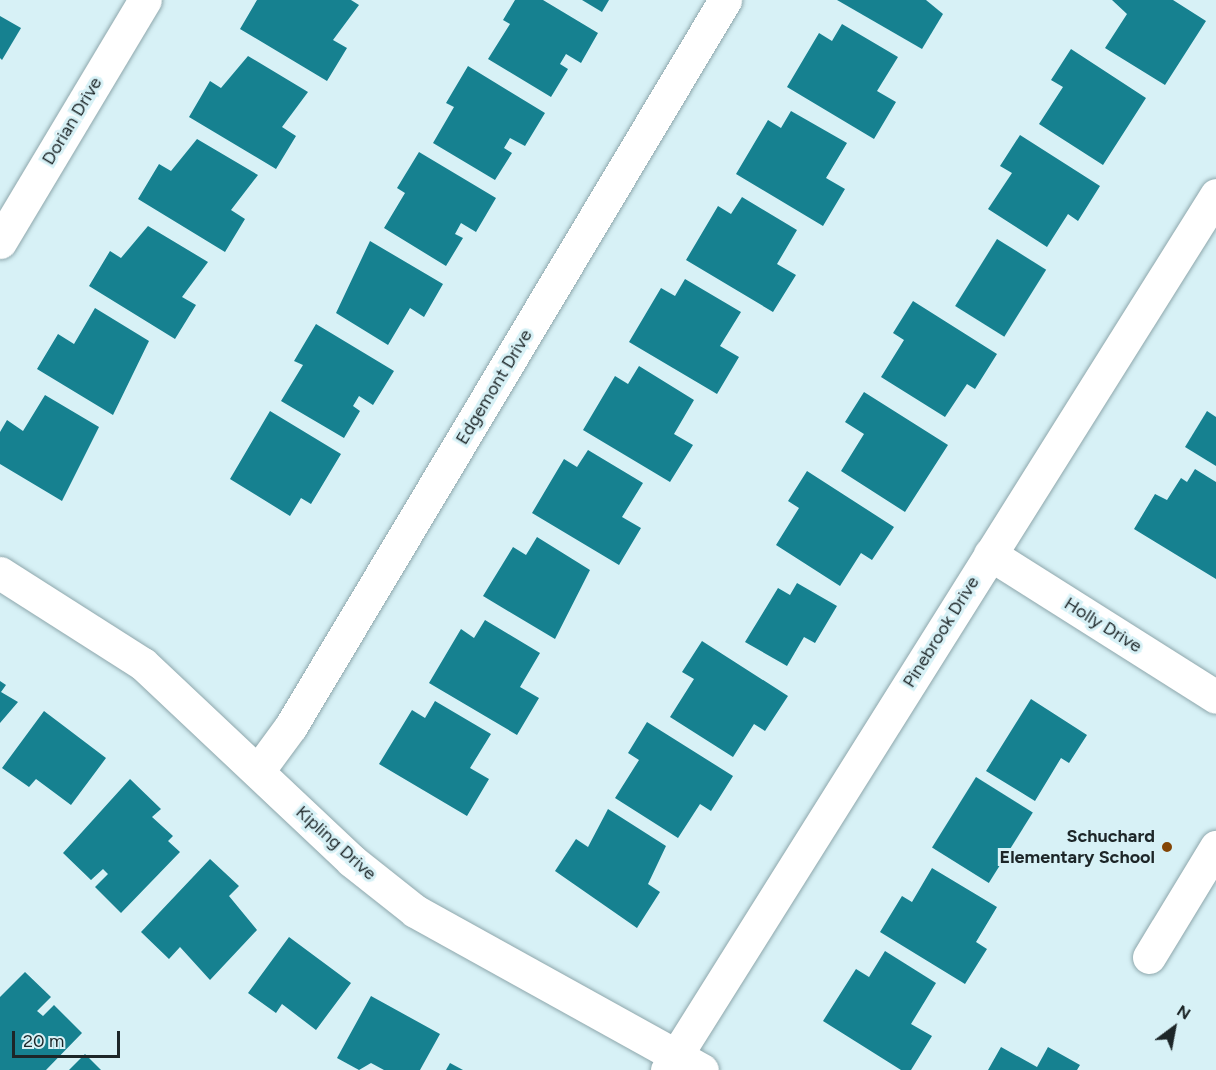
<!DOCTYPE html>
<style>
body{margin:0}
#map{position:relative;width:1216px;height:1070px;overflow:hidden;background:#d7f1f6;font-family:Figtree,sans-serif}
div>[style]{position:absolute}
[style*='--x']{left:calc(var(--x)*1px);top:calc(var(--y)*1px);width:calc(var(--w)*1px);rotate:calc(var(--a)*1deg)}
.building>*{inset:0;background:#168190;transform-origin:0 0}
.roads{filter:drop-shadow(0 0 2px #8ea7ac) drop-shadow(0 0 2px #8ea7ac)}
.minor>*{height:33px;margin:-16.5px;padding:0 16.5px;transform-origin:16.5px;border-radius:16.5px;background:#fff}
.dots>*{width:16px;height:16px;translate:-50% -50%;box-sizing:border-box;border:3px solid #d7f1f6;border-radius:50%}
span{translate:-50% -50%;white-space:nowrap;text-align:center;line-height:1.15;-webkit-text-stroke:6px #d7f1f6;paint-order:stroke}
.street-label{font-size:18px;color:#1d2628}
.poi-label{font-size:18px;color:#1d2628;font-weight:700}
.right{translate:-100% -50%;text-align:right}
.north{position:absolute;left:1144px;top:998px;width:60px;height:60px;-webkit-text-stroke:4px #d7f1f6;paint-order:stroke;rotate:32deg;font-size:16px;font-weight:700;line-height:24px;text-align:center;color:#1d2628}
.north::after{content:'';display:block;margin:auto;width:21px;height:27px;background:#1d2628;clip-path:polygon(50% 0,100% 100%,50% 72%,0 100%)}
.scale{position:absolute;left:12px;top:1031px;width:108px;height:27px;box-sizing:border-box;border:3px solid #1d2628;border-top:0;padding-left:8px;font-size:18px;line-height:21px;white-space:nowrap;color:#1d2628;-webkit-text-stroke:4px #d7f1f6;paint-order:stroke}
</style>
<div id="map">
<div class="building">
<i style="clip-path:polygon(257px 0,351px 0,359px 5px,333px 40px,347px 48px,327px 81px,240px 29px)"></i>
<i style="clip-path:polygon(515px 0,543px 0,598px 33px,581px 63px,566px 54px,560px 64px,568px 69px,551px 97px,488px 59px,510px 24px,503px 20px)"></i>
<i style="clip-path:polygon(582px 0,609px 0,602px 12px)"></i>
<i style="clip-path:polygon(837px 0,926px 0,943px 14px,922px 49px)"></i>
<i style="clip-path:polygon(1112px 0,1173px 0,1206px 21px,1165px 85px,1105px 48px,1127px 14px)"></i>
<i style="clip-path:polygon(0 16px,21px 28px,2px 60px,0 58px)"></i>
<i style="clip-path:polygon(842px 24px,898px 57px,877px 91px,896px 102px,874px 139px,787px 87px,819px 33px,832px 41px)"></i>
<i style="clip-path:polygon(1071px 49px,1146px 98px,1103px 165px,1039px 124px,1063px 87px,1051px 80px)"></i>
<i style="clip-path:polygon(248px 56px,308px 92px,282px 127px,296px 136px,276px 169px,189px 117px,210px 81px,221px 88px)"></i>
<i style="clip-path:polygon(468px 66px,545px 113px,525px 146px,510px 138px,504px 148px,512px 153px,495px 180px,433px 143px,454px 107px,446px 103px)"></i>
<i style="clip-path:polygon(791px 111px,847px 143px,826px 178px,845px 189px,823px 226px,736px 174px,768px 120px,781px 128px)"></i>
<i style="clip-path:polygon(1020px 135px,1100px 186px,1078px 221px,1068px 214px,1047px 247px,988px 209px,1012px 173px,1000px 166px)"></i>
<i style="clip-path:polygon(197px 139px,258px 175px,231px 210px,245px 219px,225px 252px,138px 199px,159px 164px,171px 171px)"></i>
<i style="clip-path:polygon(419px 152px,496px 198px,476px 232px,461px 223px,455px 234px,463px 238px,446px 266px,384px 228px,405px 193px,397px 188px)"></i>
<i style="clip-path:polygon(742px 197px,797px 230px,777px 264px,796px 275px,773px 312px,686px 260px,718px 206px,731px 214px)"></i>
<i style="clip-path:polygon(148px 226px,208px 262px,182px 297px,196px 305px,175px 339px,89px 286px,110px 251px,121px 258px)"></i>
<i style="left:997px;top:239px;width:58px;height:79px;rotate:32deg"></i>
<i style="clip-path:polygon(370px 241px,443px 284px,424px 317px,410px 308px,388px 345px,336px 313px)"></i>
<i style="clip-path:polygon(685px 279px,741px 312px,720px 346px,739px 357px,717px 394px,629px 342px,661px 288px,675px 296px)"></i>
<i style="clip-path:polygon(913px 301px,997px 354px,975px 389px,967px 384px,945px 417px,881px 377px,904px 340px,893px 333px)"></i>
<i style="clip-path:polygon(95px 308px,149px 341px,113px 415px,37px 369px,58px 334px,74px 344px)"></i>
<i style="clip-path:polygon(316px 324px,394px 371px,373px 405px,359px 396px,353px 406px,360px 411px,344px 438px,281px 401px,303px 365px,294px 361px)"></i>
<i style="clip-path:polygon(639px 366px,694px 400px,674px 434px,693px 445px,670px 482px,583px 430px,615px 376px,628px 384px)"></i>
<i style="clip-path:polygon(864px 392px,948px 445px,905px 512px,841px 471px,864px 434px,845px 422px)"></i>
<i style="clip-path:polygon(45px 395px,99px 427px,62px 501px,0 464px,0 432px,7px 420px,23px 431px)"></i>
<i style="clip-path:polygon(270px 411px,341px 454px,311px 504px,301px 498px,290px 516px,230px 479px)"></i>
<i style="clip-path:polygon(1207px 411px,1216px 417px,1216px 466px,1185px 447px)"></i>
<i style="clip-path:polygon(588px 450px,643px 483px,622px 517px,641px 528px,619px 565px,532px 513px,564px 459px,577px 467px)"></i>
<i style="clip-path:polygon(1195px 469px,1216px 482px,1216px 579px,1134px 529px,1155px 494px,1167px 500px,1181px 478px,1187px 482px)"></i>
<i style="clip-path:polygon(807px 471px,894px 527px,872px 560px,861px 553px,840px 586px,776px 545px,799px 508px,788px 501px)"></i>
<i style="clip-path:polygon(537px 537px,590px 570px,555px 639px,483px 596px,513px 547px,526px 555px)"></i>
<i style="clip-path:polygon(797px 583px,837px 606px,815px 643px,804px 637px,787px 666px,745px 642px,778px 588px,790px 595px)"></i>
<i style="clip-path:polygon(485px 620px,540px 653px,520px 687px,539px 698px,517px 735px,429px 683px,461px 629px,474px 638px)"></i>
<i style="clip-path:polygon(702px 641px,788px 696px,765px 731px,754px 724px,733px 757px,670px 717px,694px 679px,682px 672px)"></i>
<i style="clip-path:polygon(0 681px,6px 685px,1px 692px,18px 702px,0 723px)"></i>
<i style="clip-path:polygon(1031px 699px,1087px 735px,1069px 763px,1061px 758px,1035px 801px,986px 771px)"></i>
<i style="clip-path:polygon(435px 701px,491px 734px,470px 768px,489px 779px,467px 816px,379px 764px,412px 710px,425px 718px)"></i>
<i style="clip-path:polygon(44px 711px,106px 758px,71px 805px,36px 779px,29px 787px,2px 768px)"></i>
<i style="clip-path:polygon(647px 722px,733px 776px,711px 811px,700px 804px,678px 838px,615px 798px,639px 760px,628px 753px)"></i>
<i style="left:976px;top:777px;width:67px;height:83px;rotate:32deg"></i>
<i style="clip-path:polygon(130px 779px,161px 809px,152px 817px,173px 836px,168px 841px,180px 852px,121px 913px,95px 887px,108px 874px,103px 869px,91px 880px,63px 853px)"></i>
<i style="clip-path:polygon(608px 809px,666px 846px,648px 884px,660px 892px,637px 928px,555px 871px,576px 839px,588px 847px)"></i>
<i style="clip-path:polygon(210px 859px,239px 886px,229px 896px,257px 930px,210px 980px,180px 947px,169px 959px,141px 932px)"></i>
<i style="clip-path:polygon(932px 868px,997px 907px,976px 942px,987px 949px,965px 984px,880px 932px,902px 896px,912px 902px)"></i>
<i style="clip-path:polygon(289px 937px,351px 983px,316px 1030px,282px 1004px,276px 1013px,248px 993px)"></i>
<i style="clip-path:polygon(885px 951px,936px 983px,911px 1024px,932px 1036px,911px 1070px,901px 1070px,823px 1021px,856px 969px,869px 977px)"></i>
<i style="clip-path:polygon(25px 972px,51px 997px,37px 1011px,43px 1016px,54px 1005px,82px 1033px,46px 1070px,0 1070px,0 997px)"></i>
<i style="clip-path:polygon(371px 996px,440px 1034px,420px 1070px,384px 1070px,371px 1063px,359px 1070px,337px 1058px)"></i>
<i style="clip-path:polygon(1001px 1047px,1037px 1067px,1048px 1047px,1080px 1065px,1077px 1070px,988px 1070px)"></i>
<i style="clip-path:polygon(85px 1054px,101px 1070px,69px 1070px)"></i>
<i style="clip-path:polygon(450px 1063px,463px 1070px,446px 1070px)"></i>
</div>
<div class="roads">
<div class="minor">
<i style="--x:0;--y:242;--w:282;--a:-59.1"></i>
<i style="--x:990;--y:554;--w:267;--a:32.3"></i>
<i style="--x:0;--y:573;--w:169;--a:32.5"></i>
<i style="--x:143;--y:664;--w:287;--a:43.3"></i>
<i style="--x:352;--y:861;--w:80;--a:38.4"></i>
<i style="--x:415;--y:911;--w:328;--a:29"></i>
<i style="--x:258;--y:771;--w:56;--a:-53.7"></i>
<i style="--x:291;--y:726;--w:846;--a:-59.13"></i>
<i style="--x:1149;--y:957;--w:129;--a:-58.7"></i>
<i style="--x:667;--y:1070;--w:1033;--a:-57.89"></i>
</div>
</div>
<div class="dots">
<i style="left:1167px;top:847px;background:#834506"></i>
</div>
<div class="street-label">
<span style="left:72px;top:121px;rotate:-59deg">Dorian Drive</span>
<span style="left:494px;top:387px;rotate:-59deg">Edgemont Drive</span>
<span style="left:1103px;top:625px;rotate:32deg">Holly Drive</span>
<span style="left:941px;top:632px;rotate:-58deg">Pinebrook Drive</span>
<span style="left:336px;top:843px;rotate:42deg">Kipling Drive</span>
</div>
<div class="poi-label">
<span class="right" style="left:1155px;top:847px">Schuchard<br>Elementary School</span>
</div>
<div class="north">N</div>
<div class="scale">20 m</div>
</div>
